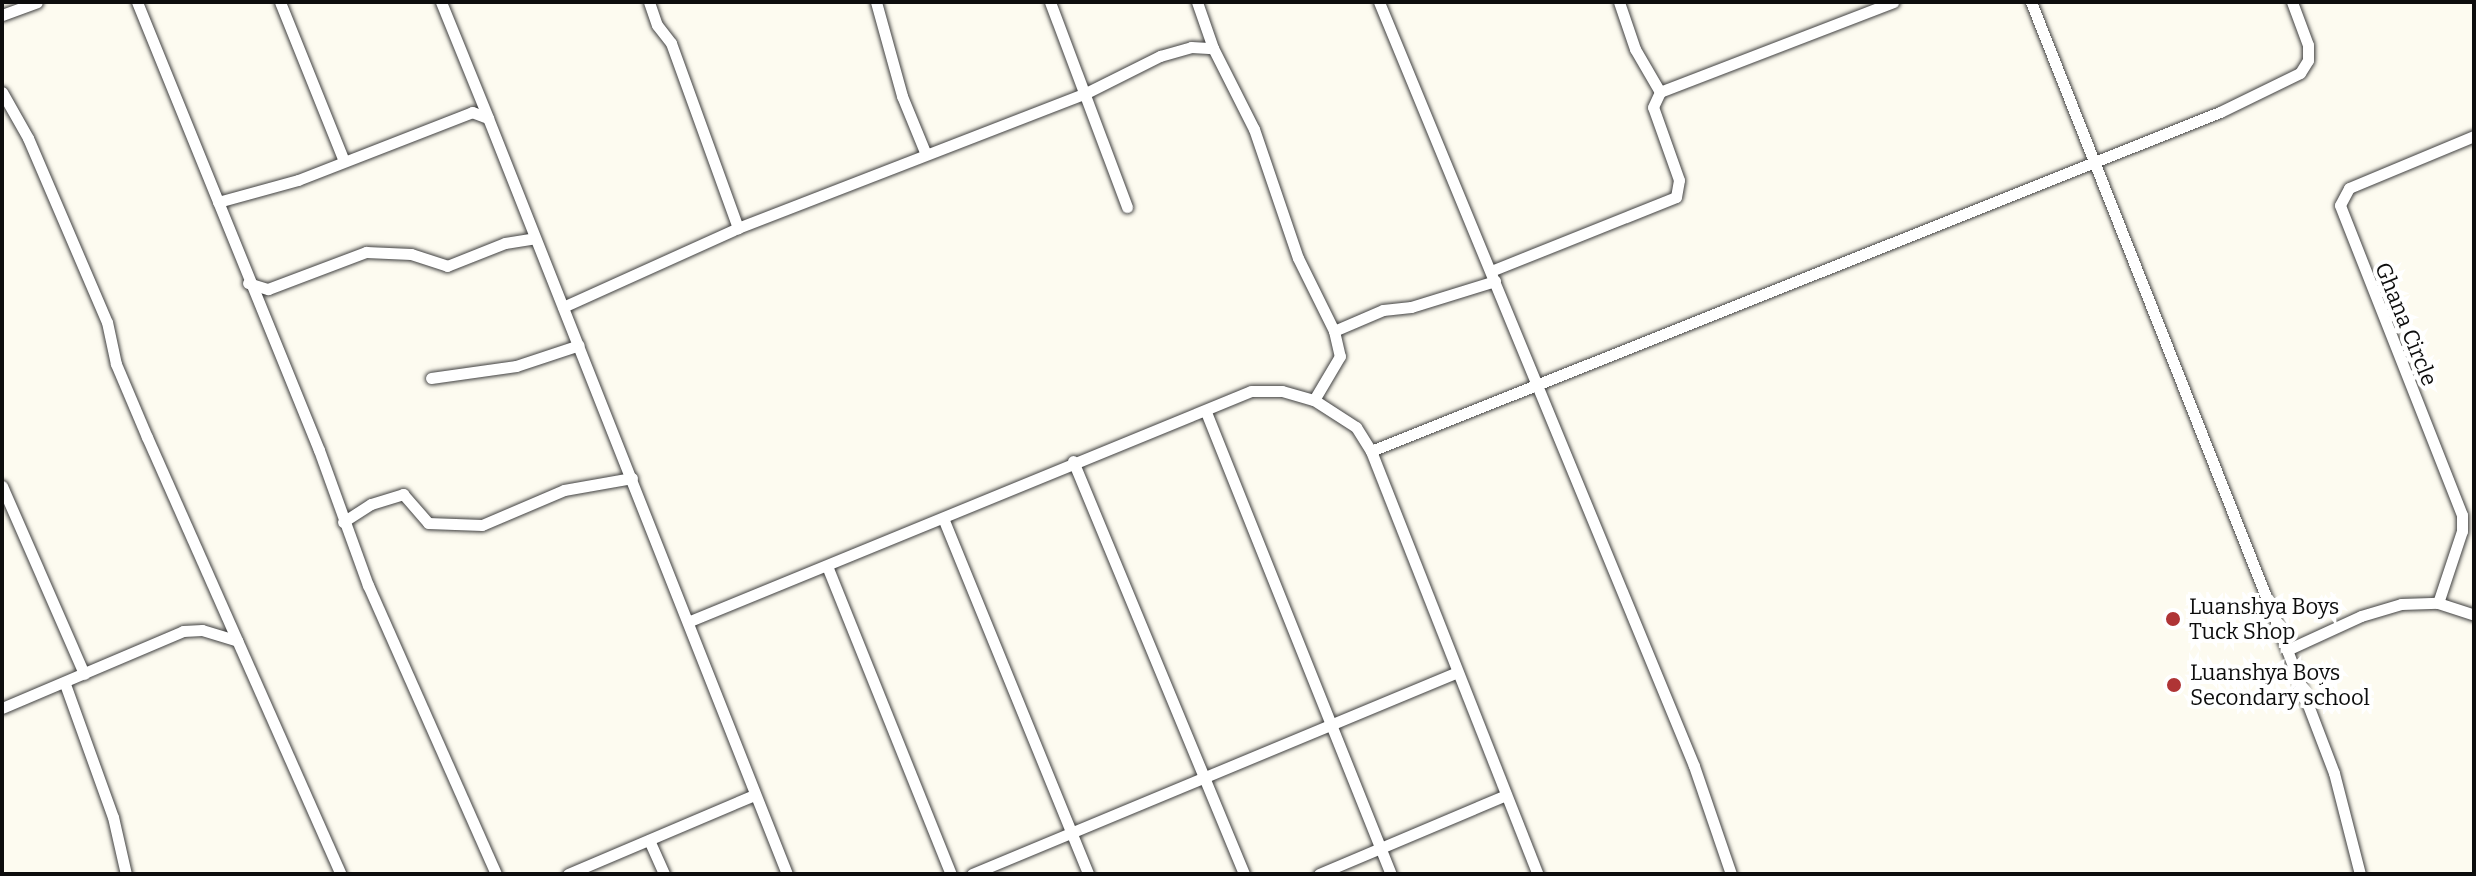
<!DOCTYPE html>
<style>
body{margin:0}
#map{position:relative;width:2476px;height:876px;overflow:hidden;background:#fdfbf0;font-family:Bitter,serif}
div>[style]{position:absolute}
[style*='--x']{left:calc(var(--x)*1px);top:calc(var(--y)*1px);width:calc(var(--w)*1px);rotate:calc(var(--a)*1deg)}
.roads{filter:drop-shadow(0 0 2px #404040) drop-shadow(0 0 2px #404040)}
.street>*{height:11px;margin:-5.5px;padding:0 5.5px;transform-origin:5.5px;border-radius:5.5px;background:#fff}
.dots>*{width:22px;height:22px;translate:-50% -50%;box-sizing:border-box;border:4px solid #fff;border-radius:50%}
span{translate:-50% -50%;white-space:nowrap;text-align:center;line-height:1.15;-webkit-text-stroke:8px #fff;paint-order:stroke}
.street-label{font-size:22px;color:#0d0d0d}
.poi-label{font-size:22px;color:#0d0d0d}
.left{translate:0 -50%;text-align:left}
.frame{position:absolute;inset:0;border:4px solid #0d0d0d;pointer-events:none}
</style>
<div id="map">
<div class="roads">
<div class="street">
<i style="--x:137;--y:2;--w:484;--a:67.9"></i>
<i style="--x:319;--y:450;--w:144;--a:70.1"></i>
<i style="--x:368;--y:585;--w:316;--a:66.1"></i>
<i style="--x:280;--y:2;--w:171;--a:68.1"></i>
<i style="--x:441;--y:2;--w:125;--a:67.9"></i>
<i style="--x:649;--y:2;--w:24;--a:71"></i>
<i style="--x:657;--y:25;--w:23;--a:52"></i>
<i style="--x:671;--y:43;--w:197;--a:70.1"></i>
<i style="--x:876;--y:2;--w:98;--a:74.5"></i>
<i style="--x:902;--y:96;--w:61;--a:67.7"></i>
<i style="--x:1050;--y:2;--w:219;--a:69.4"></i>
<i style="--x:1197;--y:2;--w:49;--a:70.8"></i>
<i style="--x:1213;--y:48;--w:91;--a:63.2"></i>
<i style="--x:1254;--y:129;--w:136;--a:71.2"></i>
<i style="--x:1298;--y:258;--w:81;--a:63.7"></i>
<i style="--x:1334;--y:331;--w:26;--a:77"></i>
<i style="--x:1340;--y:356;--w:51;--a:120.6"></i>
<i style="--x:1379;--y:2;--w:826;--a:67.59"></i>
<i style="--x:1694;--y:766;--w:114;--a:71.1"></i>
<i style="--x:1619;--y:2;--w:50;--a:71.2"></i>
<i style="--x:1635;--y:49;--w:50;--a:59.8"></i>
<i style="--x:2031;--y:2;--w:697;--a:68.44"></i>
<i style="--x:2287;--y:650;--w:132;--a:69.1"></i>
<i style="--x:2334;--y:773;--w:104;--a:75.6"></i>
<i style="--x:2;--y:15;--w:37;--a:-20"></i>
<i style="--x:2;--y:92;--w:53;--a:60.5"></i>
<i style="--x:28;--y:138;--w:200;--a:66.8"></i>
<i style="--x:107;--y:322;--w:43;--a:77.9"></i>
<i style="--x:116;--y:364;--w:79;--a:67"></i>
<i style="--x:147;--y:437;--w:478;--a:66.1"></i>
<i style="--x:218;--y:202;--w:83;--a:-15.4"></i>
<i style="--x:298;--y:180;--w:187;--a:-21.3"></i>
<i style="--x:472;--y:112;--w:17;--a:21"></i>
<i style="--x:488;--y:118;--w:813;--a:68.42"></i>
<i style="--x:1491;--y:271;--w:199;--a:-21.8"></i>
<i style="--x:1676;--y:197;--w:17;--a:-80"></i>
<i style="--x:1679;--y:180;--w:77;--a:-109.6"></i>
<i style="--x:1653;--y:107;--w:17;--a:-65"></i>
<i style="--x:1660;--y:92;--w:250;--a:-21.1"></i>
<i style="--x:248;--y:283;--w:21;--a:17"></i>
<i style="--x:268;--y:289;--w:105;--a:-20.7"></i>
<i style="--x:366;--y:252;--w:45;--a:2.5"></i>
<i style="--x:411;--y:254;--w:38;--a:18"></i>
<i style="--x:447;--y:266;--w:62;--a:-21.6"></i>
<i style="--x:505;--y:243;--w:30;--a:-9"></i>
<i style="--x:563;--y:307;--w:192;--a:-24.3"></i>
<i style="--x:738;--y:228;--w:373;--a:-21.2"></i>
<i style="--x:1086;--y:93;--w:83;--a:-26.6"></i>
<i style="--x:1160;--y:56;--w:32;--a:-16"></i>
<i style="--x:1191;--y:47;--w:22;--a:3"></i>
<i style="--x:1334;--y:331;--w:53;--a:-23.2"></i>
<i style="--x:1383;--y:310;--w:28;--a:-6"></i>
<i style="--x:1411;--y:307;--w:88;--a:-17.2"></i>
<i style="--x:431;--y:378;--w:86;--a:-8"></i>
<i style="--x:516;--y:366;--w:66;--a:-18.4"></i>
<i style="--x:1206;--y:412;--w:498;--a:68.2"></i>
<i style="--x:1371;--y:451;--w:914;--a:-21.77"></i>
<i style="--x:2220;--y:112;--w:89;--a:-26"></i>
<i style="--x:2300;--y:73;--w:15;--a:-58"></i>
<i style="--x:2308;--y:60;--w:15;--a:-90"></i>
<i style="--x:2308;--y:45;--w:46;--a:-110.4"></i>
<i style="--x:1073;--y:461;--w:447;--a:67.5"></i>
<i style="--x:2;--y:486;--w:205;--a:66.4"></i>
<i style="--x:943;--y:518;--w:384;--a:67.8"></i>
<i style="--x:343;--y:522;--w:33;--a:-33"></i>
<i style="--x:371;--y:504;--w:34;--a:-17"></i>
<i style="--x:403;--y:494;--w:38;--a:49"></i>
<i style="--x:428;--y:523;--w:54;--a:2.1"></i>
<i style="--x:482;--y:525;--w:89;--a:-23.1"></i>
<i style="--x:564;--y:490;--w:69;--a:-10"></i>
<i style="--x:827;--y:566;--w:332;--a:68.1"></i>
<i style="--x:2438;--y:603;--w:76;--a:-71.6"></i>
<i style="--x:2462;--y:531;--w:16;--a:-90"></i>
<i style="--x:2462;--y:515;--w:333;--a:-111.5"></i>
<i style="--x:2340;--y:205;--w:19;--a:-62"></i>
<i style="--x:2349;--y:188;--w:135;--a:-22.6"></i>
<i style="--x:690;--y:621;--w:606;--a:-22.29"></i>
<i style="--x:1251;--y:391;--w:31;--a:0"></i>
<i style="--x:1282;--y:391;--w:33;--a:16"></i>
<i style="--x:1314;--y:400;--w:50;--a:32.7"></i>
<i style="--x:1356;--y:427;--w:28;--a:58"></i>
<i style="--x:1371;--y:451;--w:455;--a:68.5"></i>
<i style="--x:2287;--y:650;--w:81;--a:-24.7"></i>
<i style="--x:2361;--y:616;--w:42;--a:-16.7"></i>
<i style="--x:2401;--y:604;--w:37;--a:-2"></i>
<i style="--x:2438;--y:603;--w:38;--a:18"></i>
<i style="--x:65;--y:684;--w:141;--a:70.2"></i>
<i style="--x:113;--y:817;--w:58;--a:77.2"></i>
<i style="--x:2;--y:708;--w:197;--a:-23"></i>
<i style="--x:183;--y:631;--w:19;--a:-3"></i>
<i style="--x:202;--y:630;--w:37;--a:17"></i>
<i style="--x:649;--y:840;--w:37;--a:66"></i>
<i style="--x:568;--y:874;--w:202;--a:-23"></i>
<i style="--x:972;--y:874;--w:523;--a:-22.59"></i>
<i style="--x:1319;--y:874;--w:203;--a:-22.9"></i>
</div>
</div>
<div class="dots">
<i style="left:2173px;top:619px;background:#af3435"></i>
<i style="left:2174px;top:685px;background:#af3435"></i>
</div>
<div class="street-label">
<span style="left:2406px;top:324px;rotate:68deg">Ghana Circle</span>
</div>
<div class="poi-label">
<span class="left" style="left:2189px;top:619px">Luanshya Boys<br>Tuck Shop</span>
<span class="left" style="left:2190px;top:685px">Luanshya Boys<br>Secondary school</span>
</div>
<div class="frame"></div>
</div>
